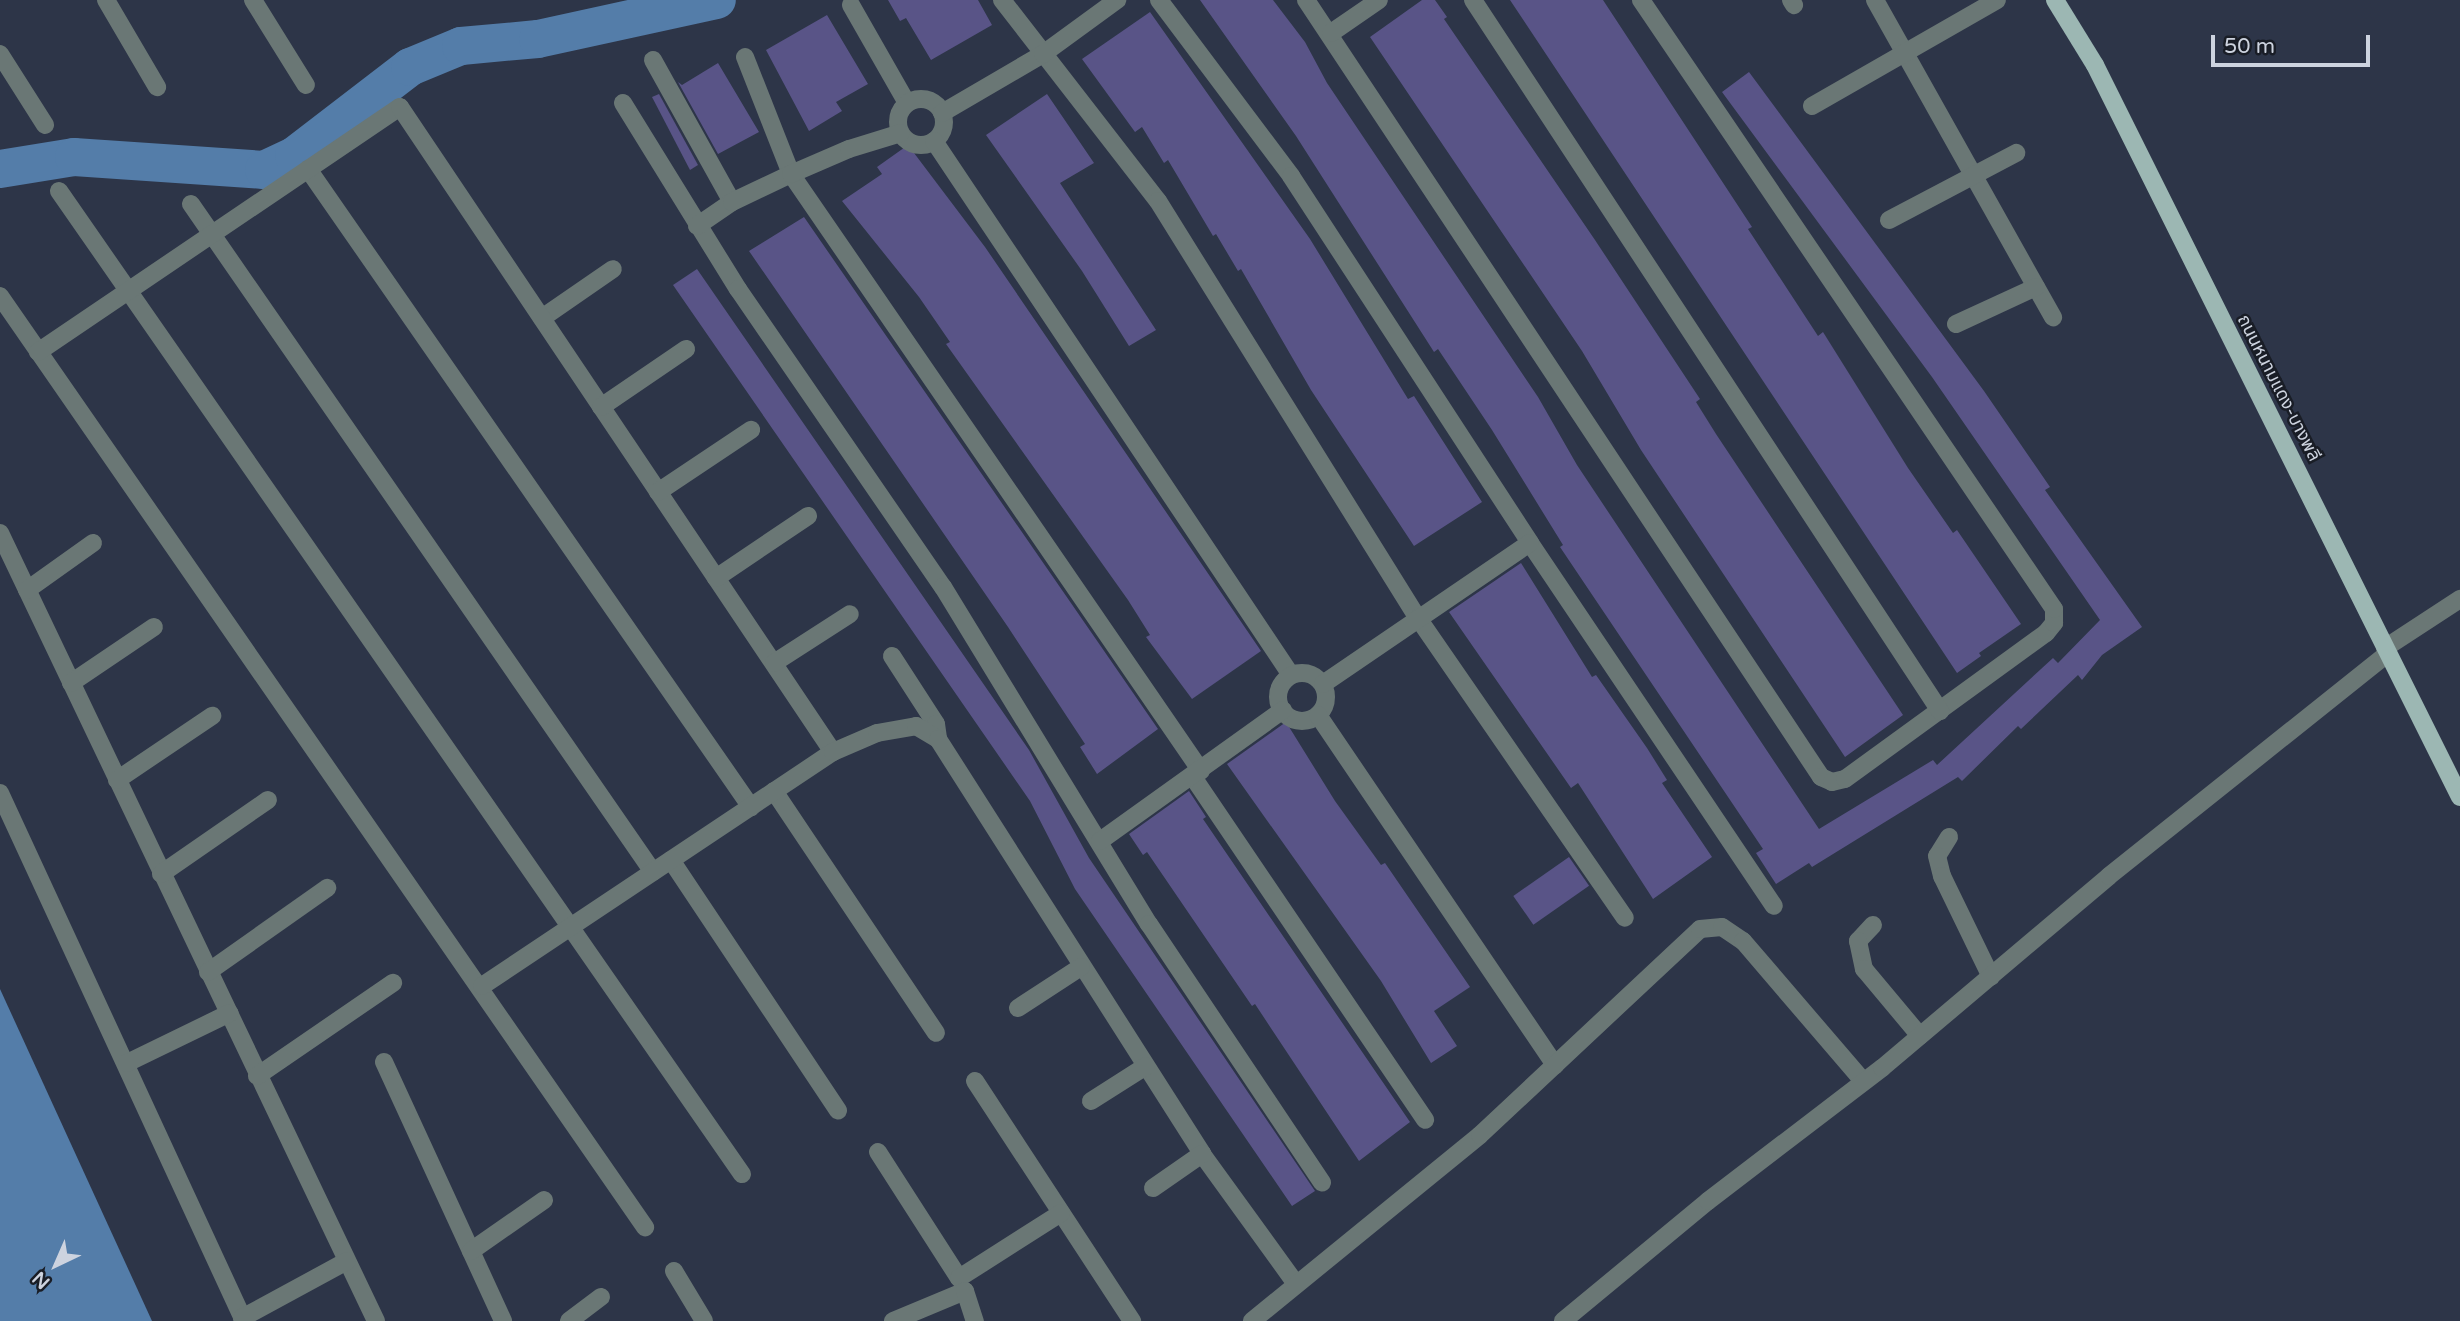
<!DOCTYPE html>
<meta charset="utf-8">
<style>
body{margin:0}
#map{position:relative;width:2460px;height:1321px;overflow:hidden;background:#2d3548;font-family:"Varela Round","Noto Sans Thai",sans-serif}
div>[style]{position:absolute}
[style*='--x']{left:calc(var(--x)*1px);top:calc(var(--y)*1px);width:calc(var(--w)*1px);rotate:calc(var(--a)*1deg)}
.water>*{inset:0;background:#547da9}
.river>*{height:38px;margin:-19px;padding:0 19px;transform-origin:19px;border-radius:19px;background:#547da9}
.building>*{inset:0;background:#595487;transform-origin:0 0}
.minor>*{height:18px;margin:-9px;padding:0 9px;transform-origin:9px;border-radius:9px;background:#6a7775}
.minor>.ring{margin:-9px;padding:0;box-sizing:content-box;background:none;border:18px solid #6a7775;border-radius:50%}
.major>*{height:18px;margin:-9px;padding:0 9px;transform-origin:9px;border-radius:9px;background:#9cb7b3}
span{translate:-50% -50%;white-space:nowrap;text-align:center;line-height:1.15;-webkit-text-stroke:5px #191d26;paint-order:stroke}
.street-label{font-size:18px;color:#cdd3df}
.north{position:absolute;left:21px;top:1230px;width:70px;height:70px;-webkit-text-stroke:5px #191d26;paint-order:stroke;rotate:224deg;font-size:19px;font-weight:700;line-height:28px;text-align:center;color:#cdd3df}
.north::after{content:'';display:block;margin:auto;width:24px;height:32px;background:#cdd3df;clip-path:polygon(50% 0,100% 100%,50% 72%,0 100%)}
.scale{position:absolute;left:2211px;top:35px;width:159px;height:32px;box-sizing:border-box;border:4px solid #cdd3df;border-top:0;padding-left:9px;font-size:21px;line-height:24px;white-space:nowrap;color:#cdd3df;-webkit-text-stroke:5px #191d26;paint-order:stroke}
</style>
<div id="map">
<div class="water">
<i style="clip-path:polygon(0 989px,152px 1321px,0 1321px)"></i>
</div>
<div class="river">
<i style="--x:0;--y:169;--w:75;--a:-9.2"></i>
<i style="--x:74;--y:157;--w:190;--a:3.9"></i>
<i style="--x:264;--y:170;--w:33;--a:-25"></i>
<i style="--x:294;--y:156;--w:146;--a:-37.5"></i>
<i style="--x:410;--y:67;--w:55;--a:-22.4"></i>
<i style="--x:461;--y:46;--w:77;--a:-5.2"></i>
<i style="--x:538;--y:39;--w:183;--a:-12.3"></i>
</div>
<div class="building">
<i style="clip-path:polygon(888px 0,978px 0,992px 25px,931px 60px,906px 18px,900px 21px)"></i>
<i style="clip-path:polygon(1200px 0,1273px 0,1305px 42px,1327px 83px,1538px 397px,1577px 465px,1819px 829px,1933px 760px,1937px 765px,2053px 658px,2058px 663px,2100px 620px,1932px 377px,1722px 92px,1749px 72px,1984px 391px,2050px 487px,2045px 490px,2142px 627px,2102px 655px,2082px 680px,2078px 675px,2021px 729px,2018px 726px,1962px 781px,1958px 777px,1812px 867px,1809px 863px,1776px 884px,1756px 853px,1763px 849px,1560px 547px,1563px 545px,1492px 430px,1438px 349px,1434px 352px,1296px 136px)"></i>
<i style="clip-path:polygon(1422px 0,1435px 0,1447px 17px,1444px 19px,1595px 240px,1700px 399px,1696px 402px,1716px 434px,1903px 715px,1845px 757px,1641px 450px,1582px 351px,1370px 37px)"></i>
<i style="clip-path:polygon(1510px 0,1603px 0,1752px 227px,1748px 229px,1818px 336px,1823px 332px,1908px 468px,1953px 533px,1957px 530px,2021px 624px,1979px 653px,1981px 656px,1957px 673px)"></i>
<i style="clip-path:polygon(1150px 12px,1310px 239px,1408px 399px,1414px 396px,1482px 502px,1414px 546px,1311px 390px,1241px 269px,1238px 271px,1216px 234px,1213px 236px,1168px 160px,1164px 163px,1142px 127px,1135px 132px,1082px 59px)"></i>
<i style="clip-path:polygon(827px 15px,868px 84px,836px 102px,842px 111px,809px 131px,766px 50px)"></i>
<i style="clip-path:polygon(718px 63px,759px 132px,718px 154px,678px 82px,682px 85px)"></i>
<i style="clip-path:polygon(659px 94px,698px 165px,690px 170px,652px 97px)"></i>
<i style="clip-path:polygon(1047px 94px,1094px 163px,1060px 183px,1156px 330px,1129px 346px,1082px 271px,986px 135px)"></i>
<i style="clip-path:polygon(908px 145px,985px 247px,1261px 651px,1192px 699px,1146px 637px,1150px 635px,1128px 600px,946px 344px,950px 342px,919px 297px,842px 201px,882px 174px,877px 167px)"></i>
<i style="clip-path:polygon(804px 217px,1158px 729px,1097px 774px,1080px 747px,1085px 744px,1008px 627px,749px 251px)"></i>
<i style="clip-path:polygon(697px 269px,1029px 750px,1089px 858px,1315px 1191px,1292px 1206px,1075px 889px,1030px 801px,673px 285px)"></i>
<i style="clip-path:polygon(1521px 563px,1592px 677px,1596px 675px,1647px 748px,1667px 780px,1662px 783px,1712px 857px,1653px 899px,1578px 783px,1571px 788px,1449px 612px)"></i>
<i style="clip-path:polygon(1286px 722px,1335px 801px,1381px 865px,1385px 863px,1470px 987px,1434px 1011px,1457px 1046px,1431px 1063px,1381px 981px,1227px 764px)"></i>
<i style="clip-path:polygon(1189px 791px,1206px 817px,1203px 819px,1410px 1122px,1359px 1161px,1255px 1004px,1252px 1006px,1147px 852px,1143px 855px,1129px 834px)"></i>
<i style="left:1569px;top:857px;width:35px;height:68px;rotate:55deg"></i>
</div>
<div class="minor">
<i style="--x:106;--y:0;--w:101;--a:59.6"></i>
<i style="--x:253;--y:0;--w:100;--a:58.1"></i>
<i style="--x:1002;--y:0;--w:254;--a:52.2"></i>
<i style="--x:1158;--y:201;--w:491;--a:58.1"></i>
<i style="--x:1418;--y:618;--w:364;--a:55.4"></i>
<i style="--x:1159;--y:0;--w:220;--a:53.1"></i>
<i style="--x:1291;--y:176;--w:438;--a:56.9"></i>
<i style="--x:1530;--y:543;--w:437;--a:56.1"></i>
<i style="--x:1306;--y:0;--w:932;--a:56.46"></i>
<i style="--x:1821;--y:777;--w:12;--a:24"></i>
<i style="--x:1832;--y:782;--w:13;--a:-13"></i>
<i style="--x:1845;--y:779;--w:248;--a:-36"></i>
<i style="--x:2046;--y:633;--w:13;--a:-51"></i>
<i style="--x:2054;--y:623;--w:14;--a:-90"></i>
<i style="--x:2054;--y:609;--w:736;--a:-124.14"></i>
<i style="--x:1473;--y:0;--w:851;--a:56.7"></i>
<i style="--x:1791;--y:0;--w:6;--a:59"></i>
<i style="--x:1875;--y:0;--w:364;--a:60.7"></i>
<i style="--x:851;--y:5;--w:113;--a:60.3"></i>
<i style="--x:1331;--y:33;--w:58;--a:-34.5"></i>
<i style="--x:0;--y:54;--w:84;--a:57.6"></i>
<i style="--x:745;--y:57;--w:126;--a:68.5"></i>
<i style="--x:791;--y:174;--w:724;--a:55.52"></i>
<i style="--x:653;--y:60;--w:162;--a:60.9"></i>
<i class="ring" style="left:898px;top:99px;width:28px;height:28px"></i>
<i style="--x:623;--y:103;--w:219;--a:58.3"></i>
<i style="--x:738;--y:289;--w:362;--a:55.5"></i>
<i style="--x:943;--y:587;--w:395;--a:58.6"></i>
<i style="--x:1149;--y:924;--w:311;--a:56.2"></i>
<i style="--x:1812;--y:106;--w:213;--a:-29.8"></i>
<i style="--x:942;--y:113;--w:117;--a:-30.3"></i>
<i style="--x:1043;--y:54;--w:92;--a:-36.1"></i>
<i style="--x:934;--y:141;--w:642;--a:56.24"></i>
<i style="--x:308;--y:169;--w:777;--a:55.23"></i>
<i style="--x:59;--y:191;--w:1197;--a:55.21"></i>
<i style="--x:191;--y:204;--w:812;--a:55.33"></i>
<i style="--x:1889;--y:220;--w:144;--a:-27.8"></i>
<i style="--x:697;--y:226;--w:42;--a:-34.4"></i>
<i style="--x:732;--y:202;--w:65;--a:-25.4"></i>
<i style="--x:791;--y:174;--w:63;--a:-23.3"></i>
<i style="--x:849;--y:149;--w:54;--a:-17.1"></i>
<i style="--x:0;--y:296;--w:1133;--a:55.29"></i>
<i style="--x:542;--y:318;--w:86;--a:-34.6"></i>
<i style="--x:1956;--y:324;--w:88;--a:-24.8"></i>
<i style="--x:38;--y:352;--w:437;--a:-34.1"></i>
<i style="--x:400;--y:107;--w:777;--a:56.13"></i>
<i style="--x:601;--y:407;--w:103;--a:-34.3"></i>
<i style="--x:658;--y:492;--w:112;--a:-33.7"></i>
<i style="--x:0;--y:533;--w:873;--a:64.49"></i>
<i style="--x:716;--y:578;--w:111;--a:-34"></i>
<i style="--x:27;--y:590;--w:81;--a:-35.5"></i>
<i style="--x:2385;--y:648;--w:90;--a:-33.2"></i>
<i style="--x:892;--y:656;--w:81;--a:57.1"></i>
<i style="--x:936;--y:724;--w:15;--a:82"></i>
<i style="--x:774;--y:663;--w:90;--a:-32.8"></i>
<i class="ring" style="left:1278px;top:673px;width:30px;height:30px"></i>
<i style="--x:71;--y:683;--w:100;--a:-34"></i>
<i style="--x:1323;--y:684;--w:250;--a:-34.3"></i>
<i style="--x:1318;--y:715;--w:423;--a:55.9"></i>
<i style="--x:1193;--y:777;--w:414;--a:55.9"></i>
<i style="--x:117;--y:780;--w:115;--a:-34"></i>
<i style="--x:774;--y:791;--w:291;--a:56.2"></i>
<i style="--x:0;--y:793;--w:582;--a:65.2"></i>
<i style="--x:1949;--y:837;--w:22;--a:122"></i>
<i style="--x:1937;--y:856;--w:21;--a:76"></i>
<i style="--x:1942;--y:876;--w:112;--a:64.1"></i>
<i style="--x:1100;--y:841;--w:225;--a:-35.6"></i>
<i style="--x:671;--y:860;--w:301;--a:56.3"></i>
<i style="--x:161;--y:874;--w:130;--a:-34.7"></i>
<i style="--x:1873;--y:925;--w:22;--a:133"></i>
<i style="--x:1858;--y:941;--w:29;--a:78"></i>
<i style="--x:1864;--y:969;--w:87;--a:50.1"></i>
<i style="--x:208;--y:972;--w:146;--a:-35.2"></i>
<i style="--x:482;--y:986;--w:422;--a:-33.7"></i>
<i style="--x:833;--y:752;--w:48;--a:-23.4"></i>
<i style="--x:877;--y:733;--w:40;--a:-10"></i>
<i style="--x:916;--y:726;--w:26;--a:31"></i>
<i style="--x:938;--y:739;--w:492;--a:57.5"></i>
<i style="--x:1202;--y:1154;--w:160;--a:54.1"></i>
<i style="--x:1018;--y:1008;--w:75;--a:-33.1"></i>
<i style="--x:384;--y:1062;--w:285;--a:65.3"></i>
<i style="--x:127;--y:1063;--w:114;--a:-25.9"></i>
<i style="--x:257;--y:1076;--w:165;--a:-34.4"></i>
<i style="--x:975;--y:1081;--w:287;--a:56.8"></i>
<i style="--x:1091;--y:1101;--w:65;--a:-32.5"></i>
<i style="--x:878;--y:1152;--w:150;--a:57.3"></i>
<i style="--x:959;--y:1278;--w:121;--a:-32.5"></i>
<i style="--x:1153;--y:1188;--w:60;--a:-34.8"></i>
<i style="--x:471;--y:1251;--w:89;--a:-34.9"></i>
<i style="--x:674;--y:1271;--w:58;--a:59"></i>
<i style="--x:242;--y:1318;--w:119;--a:-28.5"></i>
<i style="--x:569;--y:1321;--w:40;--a:-37"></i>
<i style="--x:893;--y:1321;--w:78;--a:-22.6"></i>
<i style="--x:965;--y:1291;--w:32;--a:72"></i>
<i style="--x:1252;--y:1321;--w:294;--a:-39.2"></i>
<i style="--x:1480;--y:1135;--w:301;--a:-43.1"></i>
<i style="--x:1700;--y:929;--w:22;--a:-5"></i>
<i style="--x:1722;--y:927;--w:25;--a:34"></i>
<i style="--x:1743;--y:941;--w:184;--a:49.4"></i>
<i style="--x:1563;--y:1321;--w:188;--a:-39.6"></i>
<i style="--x:1708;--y:1201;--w:219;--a:-37.4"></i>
<i style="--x:1882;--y:1068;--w:297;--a:-40.2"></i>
<i style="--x:2109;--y:876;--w:357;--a:-38.6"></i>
</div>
<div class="major">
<i style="--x:2055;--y:0;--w:76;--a:58.4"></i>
<i style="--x:2095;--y:65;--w:818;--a:63.5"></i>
</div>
<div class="street-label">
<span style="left:2279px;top:388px;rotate:63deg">ถนนหนามแดง-บางพลี</span>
</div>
<div class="north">N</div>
<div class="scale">50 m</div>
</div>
